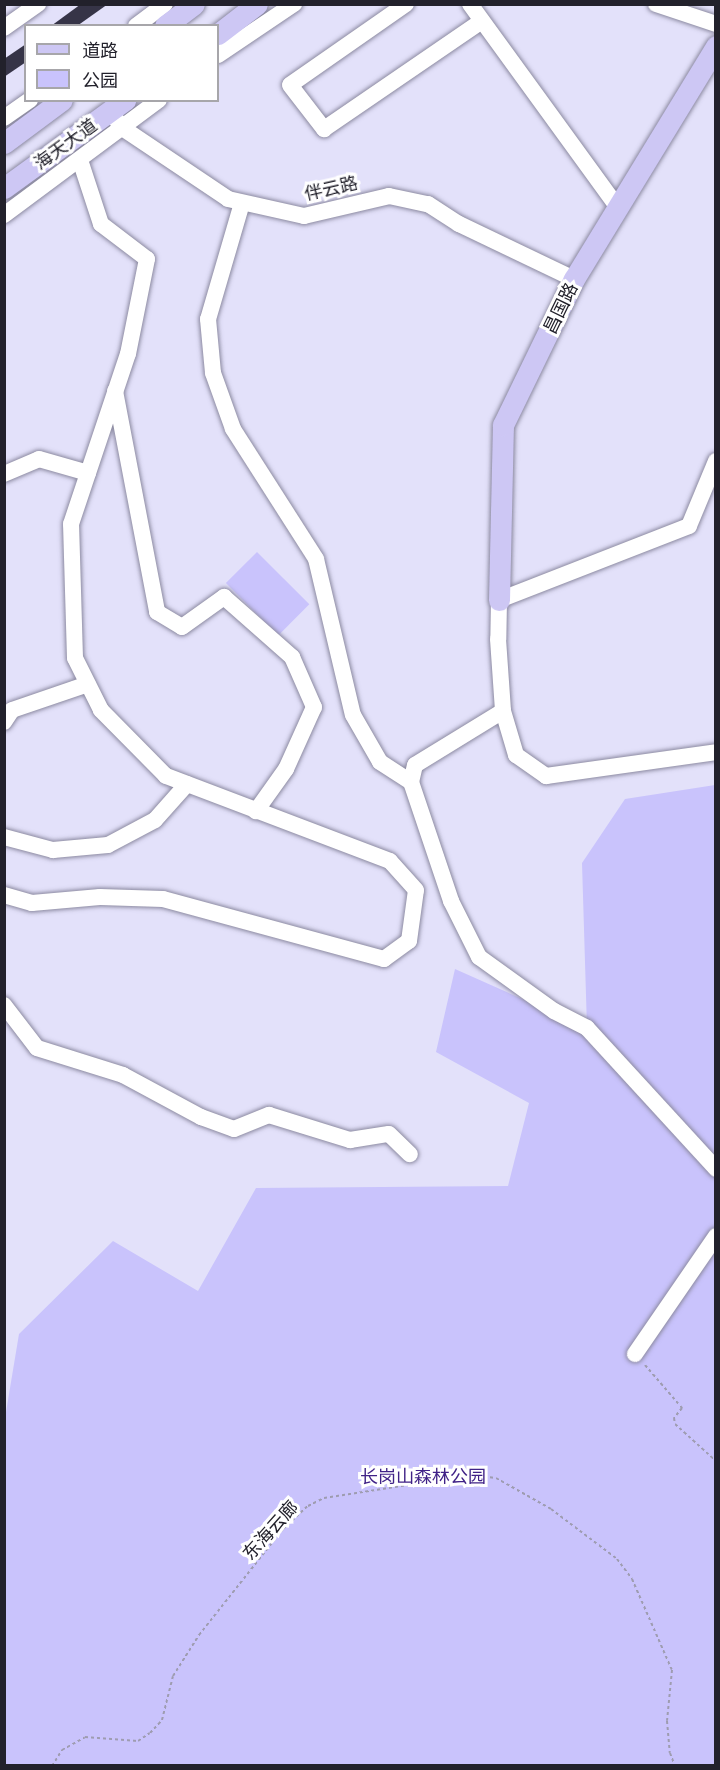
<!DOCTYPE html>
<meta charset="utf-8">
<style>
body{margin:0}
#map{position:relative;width:720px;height:1770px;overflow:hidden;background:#e3e1fa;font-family:Lato,"Noto Sans SC",sans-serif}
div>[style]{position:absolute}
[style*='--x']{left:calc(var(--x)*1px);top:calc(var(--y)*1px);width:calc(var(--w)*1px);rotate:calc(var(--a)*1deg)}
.green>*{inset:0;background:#c9c3fc;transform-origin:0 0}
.building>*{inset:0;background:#363447}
.path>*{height:2px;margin-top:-1px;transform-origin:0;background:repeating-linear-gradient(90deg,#9e9cb0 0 3px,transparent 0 6px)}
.roads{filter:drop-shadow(0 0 2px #8c8aa1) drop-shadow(0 0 2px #8c8aa1)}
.minor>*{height:16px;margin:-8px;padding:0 8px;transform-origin:8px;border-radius:8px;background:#fff}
.major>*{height:21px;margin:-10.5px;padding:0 10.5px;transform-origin:10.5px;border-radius:10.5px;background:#cdc7f4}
span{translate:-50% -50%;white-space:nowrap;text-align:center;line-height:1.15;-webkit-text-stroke:6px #fff;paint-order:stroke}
.street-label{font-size:18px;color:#22212b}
.park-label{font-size:18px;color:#402287}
.frame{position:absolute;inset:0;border:6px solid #22212b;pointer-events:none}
.legend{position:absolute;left:24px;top:24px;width:195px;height:78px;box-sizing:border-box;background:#fff;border:2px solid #a7a6aa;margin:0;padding:8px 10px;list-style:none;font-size:18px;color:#22212b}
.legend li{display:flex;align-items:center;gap:12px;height:30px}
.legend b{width:30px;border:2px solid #a7a6aa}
</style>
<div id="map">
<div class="green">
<i style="left:257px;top:552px;width:74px;height:44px;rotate:45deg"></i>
<i style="clip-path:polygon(715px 785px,715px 1765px,5px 1766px,4px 1424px,19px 1334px,113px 1241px,198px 1291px,256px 1188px,508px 1186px,529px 1103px,436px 1052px,455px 969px,587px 1028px,582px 863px,625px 799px)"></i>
</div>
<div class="building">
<i style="clip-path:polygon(81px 4px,108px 4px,77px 26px,51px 26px)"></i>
<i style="clip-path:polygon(26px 44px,26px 62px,4px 77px,4px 59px)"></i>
</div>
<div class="path">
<i style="--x:645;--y:1365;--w:57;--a:49.3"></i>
<i style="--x:682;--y:1408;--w:13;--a:129"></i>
<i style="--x:674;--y:1418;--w:6;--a:81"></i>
<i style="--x:675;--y:1424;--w:55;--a:42.1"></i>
<i style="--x:52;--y:1766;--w:19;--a:-58"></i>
<i style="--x:62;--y:1750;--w:26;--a:-29"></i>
<i style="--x:85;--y:1737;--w:53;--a:4.3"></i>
<i style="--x:138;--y:1741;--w:14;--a:-34"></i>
<i style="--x:150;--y:1733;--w:18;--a:-47"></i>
<i style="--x:162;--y:1720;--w:45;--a:-76"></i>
<i style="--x:173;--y:1676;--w:49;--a:-57.6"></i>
<i style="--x:199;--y:1635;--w:135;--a:-51.6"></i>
<i style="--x:283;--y:1529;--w:34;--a:-43"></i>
<i style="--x:308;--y:1506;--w:18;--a:-27"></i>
<i style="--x:324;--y:1498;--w:150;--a:-8.8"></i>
<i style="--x:472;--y:1475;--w:24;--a:7"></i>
<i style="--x:496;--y:1478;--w:63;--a:29.4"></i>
<i style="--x:551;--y:1509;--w:83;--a:37.1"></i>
<i style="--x:617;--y:1559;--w:25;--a:53"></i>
<i style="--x:632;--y:1579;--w:99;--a:66.3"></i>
<i style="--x:672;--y:1670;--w:51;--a:95.6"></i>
<i style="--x:667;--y:1721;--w:32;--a:85"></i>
<i style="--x:670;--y:1753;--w:14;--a:69"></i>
</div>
<div class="roads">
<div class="minor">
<i style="--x:406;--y:4;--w:141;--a:145.1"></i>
<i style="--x:290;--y:85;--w:56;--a:52.3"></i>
<i style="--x:324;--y:129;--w:191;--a:-34.4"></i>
<i style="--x:470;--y:4;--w:253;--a:54"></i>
<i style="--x:656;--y:4;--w:63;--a:18.4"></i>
<i style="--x:136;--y:26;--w:36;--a:-37"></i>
<i style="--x:4;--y:28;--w:42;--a:-35.2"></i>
<i style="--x:218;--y:55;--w:92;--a:-33.9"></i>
<i style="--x:110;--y:112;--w:22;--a:51"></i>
<i style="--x:124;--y:129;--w:125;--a:33.9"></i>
<i style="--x:228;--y:199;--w:78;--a:12.6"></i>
<i style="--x:304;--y:216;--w:87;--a:-13.2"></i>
<i style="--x:389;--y:196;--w:40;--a:12"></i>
<i style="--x:428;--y:204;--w:37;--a:33"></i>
<i style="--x:459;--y:224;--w:127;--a:25.6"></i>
<i style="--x:4;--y:118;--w:32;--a:-35"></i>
<i style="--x:242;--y:203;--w:121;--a:106.3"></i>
<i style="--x:208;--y:319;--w:54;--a:84.7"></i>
<i style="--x:213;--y:373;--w:59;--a:70.3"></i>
<i style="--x:233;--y:429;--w:154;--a:57.4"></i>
<i style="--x:316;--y:559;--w:160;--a:76.7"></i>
<i style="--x:353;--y:715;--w:54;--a:60.1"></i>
<i style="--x:380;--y:762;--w:37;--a:33"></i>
<i style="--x:4;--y:215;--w:193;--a:-36.6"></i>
<i style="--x:115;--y:391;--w:225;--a:79.2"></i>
<i style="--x:157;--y:612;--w:29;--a:31"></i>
<i style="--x:182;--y:627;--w:52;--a:-35.5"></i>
<i style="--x:224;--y:597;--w:91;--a:41.4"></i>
<i style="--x:292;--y:657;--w:55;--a:66.3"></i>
<i style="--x:314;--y:707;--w:68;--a:114.3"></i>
<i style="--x:286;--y:769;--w:52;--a:125.5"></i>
<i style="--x:716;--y:461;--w:70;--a:112.6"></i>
<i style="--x:689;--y:526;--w:204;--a:158.7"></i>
<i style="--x:499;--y:600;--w:39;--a:91"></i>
<i style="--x:498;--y:639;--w:72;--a:86"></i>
<i style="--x:503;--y:711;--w:46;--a:73.5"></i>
<i style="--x:516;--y:755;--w:37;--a:35"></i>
<i style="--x:546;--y:776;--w:172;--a:-8"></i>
<i style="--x:4;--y:474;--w:38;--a:-23"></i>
<i style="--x:39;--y:459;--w:51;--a:15.9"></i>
<i style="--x:503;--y:711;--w:103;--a:148.5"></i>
<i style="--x:415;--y:765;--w:17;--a:103"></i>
<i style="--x:411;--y:782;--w:126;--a:71.4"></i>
<i style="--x:451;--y:901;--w:63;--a:63.4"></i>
<i style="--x:479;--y:957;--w:92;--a:35.8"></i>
<i style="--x:554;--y:1011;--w:37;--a:27"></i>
<i style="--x:587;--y:1028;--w:191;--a:47.5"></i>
<i style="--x:4;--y:722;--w:14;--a:-56"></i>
<i style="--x:12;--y:710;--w:80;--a:-18.9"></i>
<i style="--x:4;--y:837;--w:51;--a:14.9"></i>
<i style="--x:53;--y:850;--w:55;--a:-5.2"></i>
<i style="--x:108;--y:845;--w:53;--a:-28"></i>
<i style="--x:155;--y:820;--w:48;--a:-48.4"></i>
<i style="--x:4;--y:895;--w:29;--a:16"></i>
<i style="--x:32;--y:903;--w:68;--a:-5"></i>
<i style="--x:100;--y:897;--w:63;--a:1.8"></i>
<i style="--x:163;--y:899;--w:229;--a:15.2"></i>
<i style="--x:384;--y:959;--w:31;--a:-36"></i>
<i style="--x:409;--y:941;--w:51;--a:-82.2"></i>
<i style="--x:416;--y:890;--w:39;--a:-132"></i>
<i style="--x:390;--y:861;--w:240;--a:-159.2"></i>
<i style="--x:166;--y:776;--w:93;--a:-134.6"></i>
<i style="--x:101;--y:710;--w:58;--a:-116.6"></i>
<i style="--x:75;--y:658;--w:134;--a:-91.7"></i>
<i style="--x:71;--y:524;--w:179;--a:-71.5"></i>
<i style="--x:128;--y:354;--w:97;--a:-78.7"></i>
<i style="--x:147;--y:259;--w:58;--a:-142.7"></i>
<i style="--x:101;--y:224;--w:67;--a:-108.2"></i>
<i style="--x:4;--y:1005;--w:54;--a:52.5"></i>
<i style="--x:37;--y:1048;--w:90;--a:17.4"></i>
<i style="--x:123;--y:1075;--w:89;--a:28.3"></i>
<i style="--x:201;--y:1117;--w:35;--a:20"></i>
<i style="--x:234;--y:1129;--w:38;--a:-22"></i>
<i style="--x:269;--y:1115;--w:85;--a:17.2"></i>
<i style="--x:350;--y:1140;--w:39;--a:-9"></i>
<i style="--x:389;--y:1134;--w:29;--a:44"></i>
<i style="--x:635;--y:1354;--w:143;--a:-55.5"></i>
</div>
<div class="major">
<i style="--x:165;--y:26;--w:36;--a:-37"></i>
<i style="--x:218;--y:34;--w:49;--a:-37.6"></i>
<i style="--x:4;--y:143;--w:72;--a:-36.6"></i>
<i style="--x:4;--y:188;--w:150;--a:-36"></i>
<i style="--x:499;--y:600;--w:175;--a:-88.7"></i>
<i style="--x:503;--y:425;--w:162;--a:-64.1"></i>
<i style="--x:574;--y:279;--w:273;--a:-58.6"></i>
</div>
</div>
<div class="street-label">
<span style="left:65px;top:144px;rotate:-36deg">海天大道</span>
<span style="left:331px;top:188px;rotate:-13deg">伴云路</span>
<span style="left:560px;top:308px;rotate:-64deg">昌国路</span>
<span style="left:270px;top:1530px;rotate:-48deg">东海云廊</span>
</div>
<div class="park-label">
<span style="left:423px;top:1476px">长岗山森林公园</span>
</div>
<div class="frame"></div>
<ul class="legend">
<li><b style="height:8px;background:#cdc7f4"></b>道路</li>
<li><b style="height:16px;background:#c9c3fc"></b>公园</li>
</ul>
</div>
